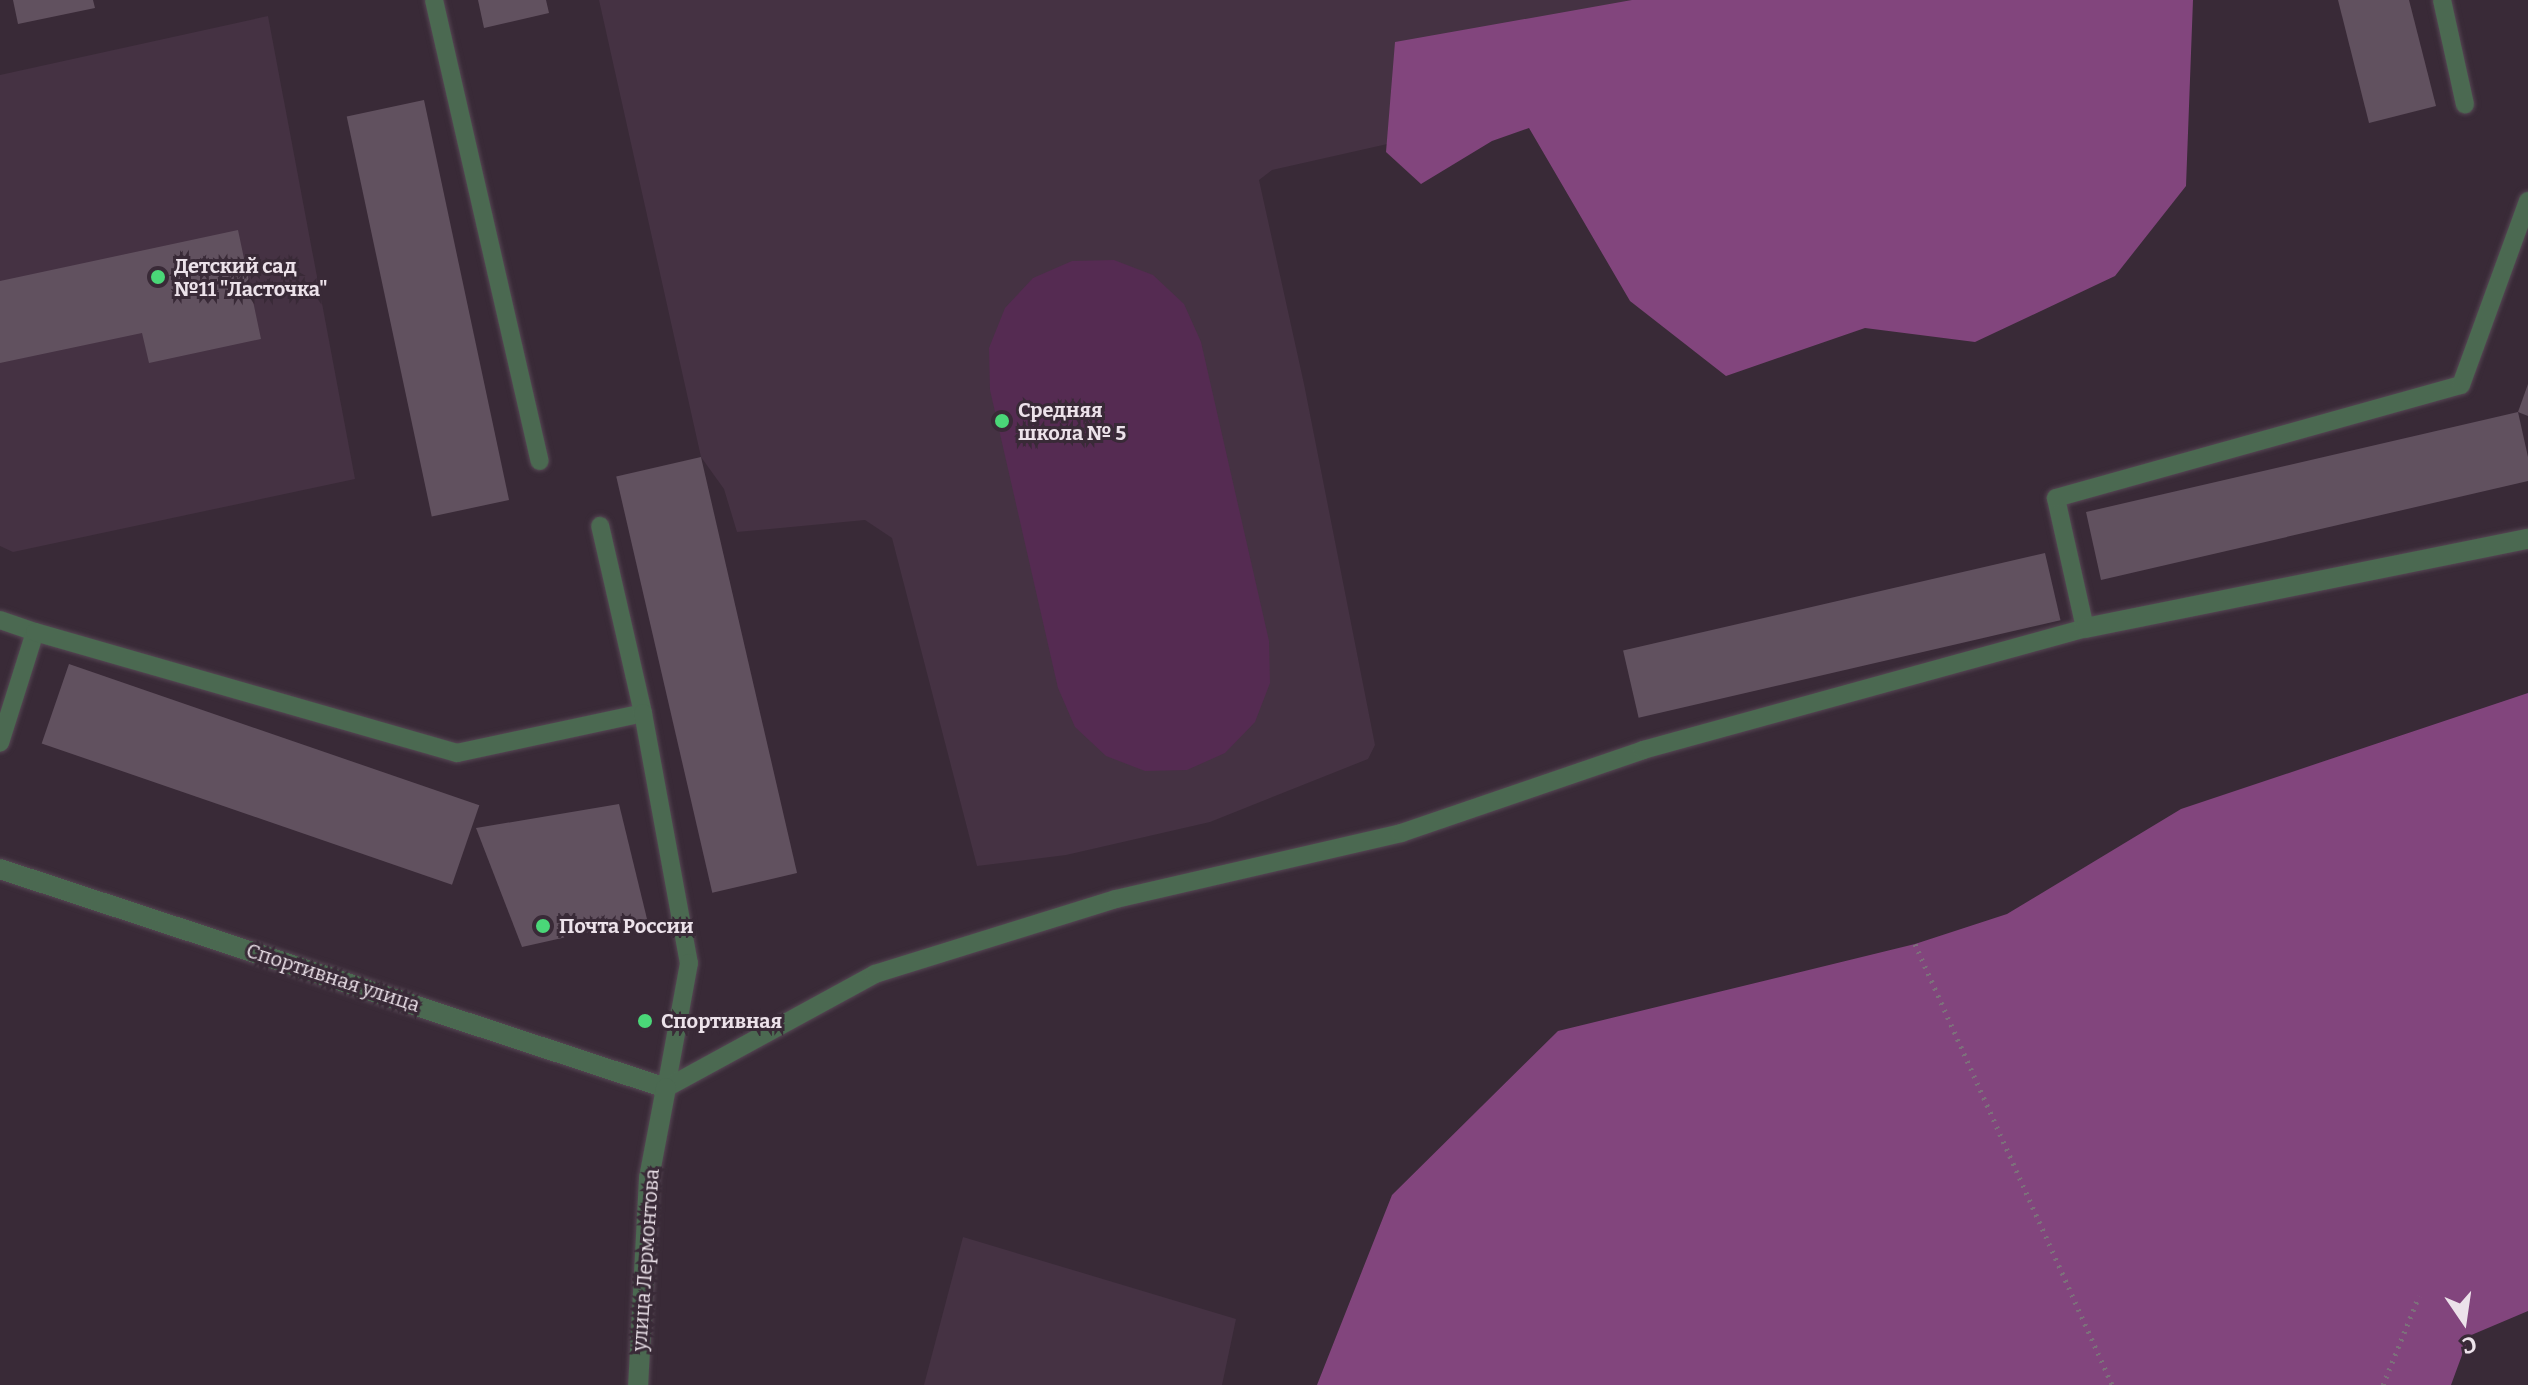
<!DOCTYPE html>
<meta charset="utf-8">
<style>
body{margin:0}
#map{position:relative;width:2528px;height:1385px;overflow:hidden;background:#392a37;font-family:Bitter,serif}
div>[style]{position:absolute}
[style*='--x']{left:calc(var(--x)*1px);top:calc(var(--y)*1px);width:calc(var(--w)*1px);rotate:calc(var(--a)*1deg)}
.built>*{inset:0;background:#453243}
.green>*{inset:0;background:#552b52}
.forest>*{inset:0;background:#82457d}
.building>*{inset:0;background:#61515f;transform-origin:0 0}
.path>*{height:5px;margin-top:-2.5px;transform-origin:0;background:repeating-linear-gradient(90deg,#7d707b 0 2px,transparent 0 8px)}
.roads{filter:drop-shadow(0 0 2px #564754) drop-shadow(0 0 2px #564754)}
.lane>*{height:18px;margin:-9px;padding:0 9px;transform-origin:9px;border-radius:9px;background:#4b6951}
.street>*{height:20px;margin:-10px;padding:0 10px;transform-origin:10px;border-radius:10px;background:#4b6951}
.dots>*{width:22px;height:22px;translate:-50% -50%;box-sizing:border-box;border:4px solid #392a37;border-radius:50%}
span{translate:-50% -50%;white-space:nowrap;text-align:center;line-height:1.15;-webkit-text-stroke:6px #392a37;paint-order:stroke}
.poi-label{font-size:20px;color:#ece2ea;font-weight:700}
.left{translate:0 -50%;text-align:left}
.street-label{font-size:20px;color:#ece2ea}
.north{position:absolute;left:2424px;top:1281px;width:80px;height:80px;-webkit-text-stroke:6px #392a37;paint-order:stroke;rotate:167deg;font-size:22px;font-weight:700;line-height:32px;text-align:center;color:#ece2ea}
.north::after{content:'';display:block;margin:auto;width:28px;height:36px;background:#ece2ea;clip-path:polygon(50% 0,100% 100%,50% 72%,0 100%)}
</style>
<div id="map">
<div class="built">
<i style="clip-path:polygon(599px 0,1749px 0,1760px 60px,1272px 170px,1259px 180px,1304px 384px,1375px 745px,1368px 759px,1210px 822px,1066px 855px,977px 866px,892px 538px,865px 520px,737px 532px,724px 489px,701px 457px)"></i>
<i style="clip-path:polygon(268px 16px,355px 479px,13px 552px,0 546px,0 75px)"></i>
<i style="clip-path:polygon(963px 1237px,1236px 1319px,1222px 1385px,924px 1385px)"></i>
</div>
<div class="green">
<i style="clip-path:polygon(1114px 260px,1153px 275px,1184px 304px,1201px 342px,1269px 641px,1270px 683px,1255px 722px,1225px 753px,1187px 770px,1145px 771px,1106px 756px,1075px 727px,1058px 688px,990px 390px,989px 348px,1005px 308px,1033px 278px,1072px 261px)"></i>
</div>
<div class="forest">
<i style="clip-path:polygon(1632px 0,2193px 0,2186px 186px,2115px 276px,1975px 342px,1865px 328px,1726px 376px,1630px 301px,1529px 128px,1492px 141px,1421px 184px,1386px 152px,1395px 42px)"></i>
<i style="clip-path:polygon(2528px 693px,2528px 1311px,2469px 1336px,2451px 1385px,1317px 1385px,1392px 1195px,1558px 1031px,1915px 944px,2007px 914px,2181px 809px)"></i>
</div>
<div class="building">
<i style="clip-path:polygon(13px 0,93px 0,95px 8px,18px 24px)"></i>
<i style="clip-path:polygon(478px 0,546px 0,549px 13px,484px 28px)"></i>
<i style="clip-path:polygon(2338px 0,2409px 0,2436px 106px,2369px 123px)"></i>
<i style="left:424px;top:100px;width:409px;height:79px;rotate:78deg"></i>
<i style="clip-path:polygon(238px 230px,261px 339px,149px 363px,142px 333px,0 363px,0 281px)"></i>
<i style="clip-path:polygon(2528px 384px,2528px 416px,2518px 412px)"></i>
<i style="clip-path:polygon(2518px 412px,2528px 457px,2528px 481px,2101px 580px,2086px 512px)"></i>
<i style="left:701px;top:457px;width:427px;height:87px;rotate:77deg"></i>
<i style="left:2045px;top:553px;width:69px;height:433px;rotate:77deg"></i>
<i style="left:69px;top:664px;width:434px;height:84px;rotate:19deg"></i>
<i style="clip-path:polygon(619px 804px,647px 919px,522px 947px,476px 828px)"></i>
</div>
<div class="path">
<i style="--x:1915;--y:944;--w:483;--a:65.9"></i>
<i style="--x:2383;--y:1385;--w:96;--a:-68"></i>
</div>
<div class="roads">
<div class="lane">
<i style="--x:434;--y:0;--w:473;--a:77.1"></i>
<i style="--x:2442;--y:0;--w:107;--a:77.6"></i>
<i style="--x:0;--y:620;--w:37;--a:19"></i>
<i style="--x:35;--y:632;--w:116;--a:107.5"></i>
<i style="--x:35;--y:632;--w:439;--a:16"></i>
<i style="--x:457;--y:753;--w:190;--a:-12.1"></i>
<i style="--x:643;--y:713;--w:192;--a:-102.9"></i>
<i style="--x:643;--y:713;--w:254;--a:79.6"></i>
<i style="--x:689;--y:963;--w:127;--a:100.4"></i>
<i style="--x:666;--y:1088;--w:238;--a:-28.6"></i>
<i style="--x:875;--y:974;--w:252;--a:-17.3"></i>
<i style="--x:1116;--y:899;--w:293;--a:-13"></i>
<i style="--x:1401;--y:833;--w:256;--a:-18.9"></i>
<i style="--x:1643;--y:750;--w:459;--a:-15.4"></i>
<i style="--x:2085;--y:628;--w:133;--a:-102.6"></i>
<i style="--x:2056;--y:498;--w:420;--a:-15.6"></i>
<i style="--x:2461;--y:385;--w:196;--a:-70"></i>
</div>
<div class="street">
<i style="--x:2085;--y:628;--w:452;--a:-11.4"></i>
<i style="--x:0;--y:869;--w:701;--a:18.2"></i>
<i style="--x:666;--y:1088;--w:92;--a:100.7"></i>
<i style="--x:649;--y:1178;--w:207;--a:93"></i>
</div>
</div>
<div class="dots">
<i style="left:158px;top:277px;background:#4ad778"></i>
<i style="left:1002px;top:421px;background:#4ad778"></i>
<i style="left:543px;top:926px;background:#4ad778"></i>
<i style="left:645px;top:1021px;background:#4ad778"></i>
</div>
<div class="poi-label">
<span class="left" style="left:174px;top:278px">Детский сад<br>№11 "Ласточка"</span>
<span class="left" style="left:1018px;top:422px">Средняя<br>школа № 5</span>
<span class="left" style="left:559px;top:926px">Почта России</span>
<span class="left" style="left:661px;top:1021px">Спортивная</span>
</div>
<div class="street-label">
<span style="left:333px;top:978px;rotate:18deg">Спортивная улица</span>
<span style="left:646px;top:1260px;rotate:-86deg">улица Лермонтова</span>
</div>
<div class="north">С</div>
</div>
